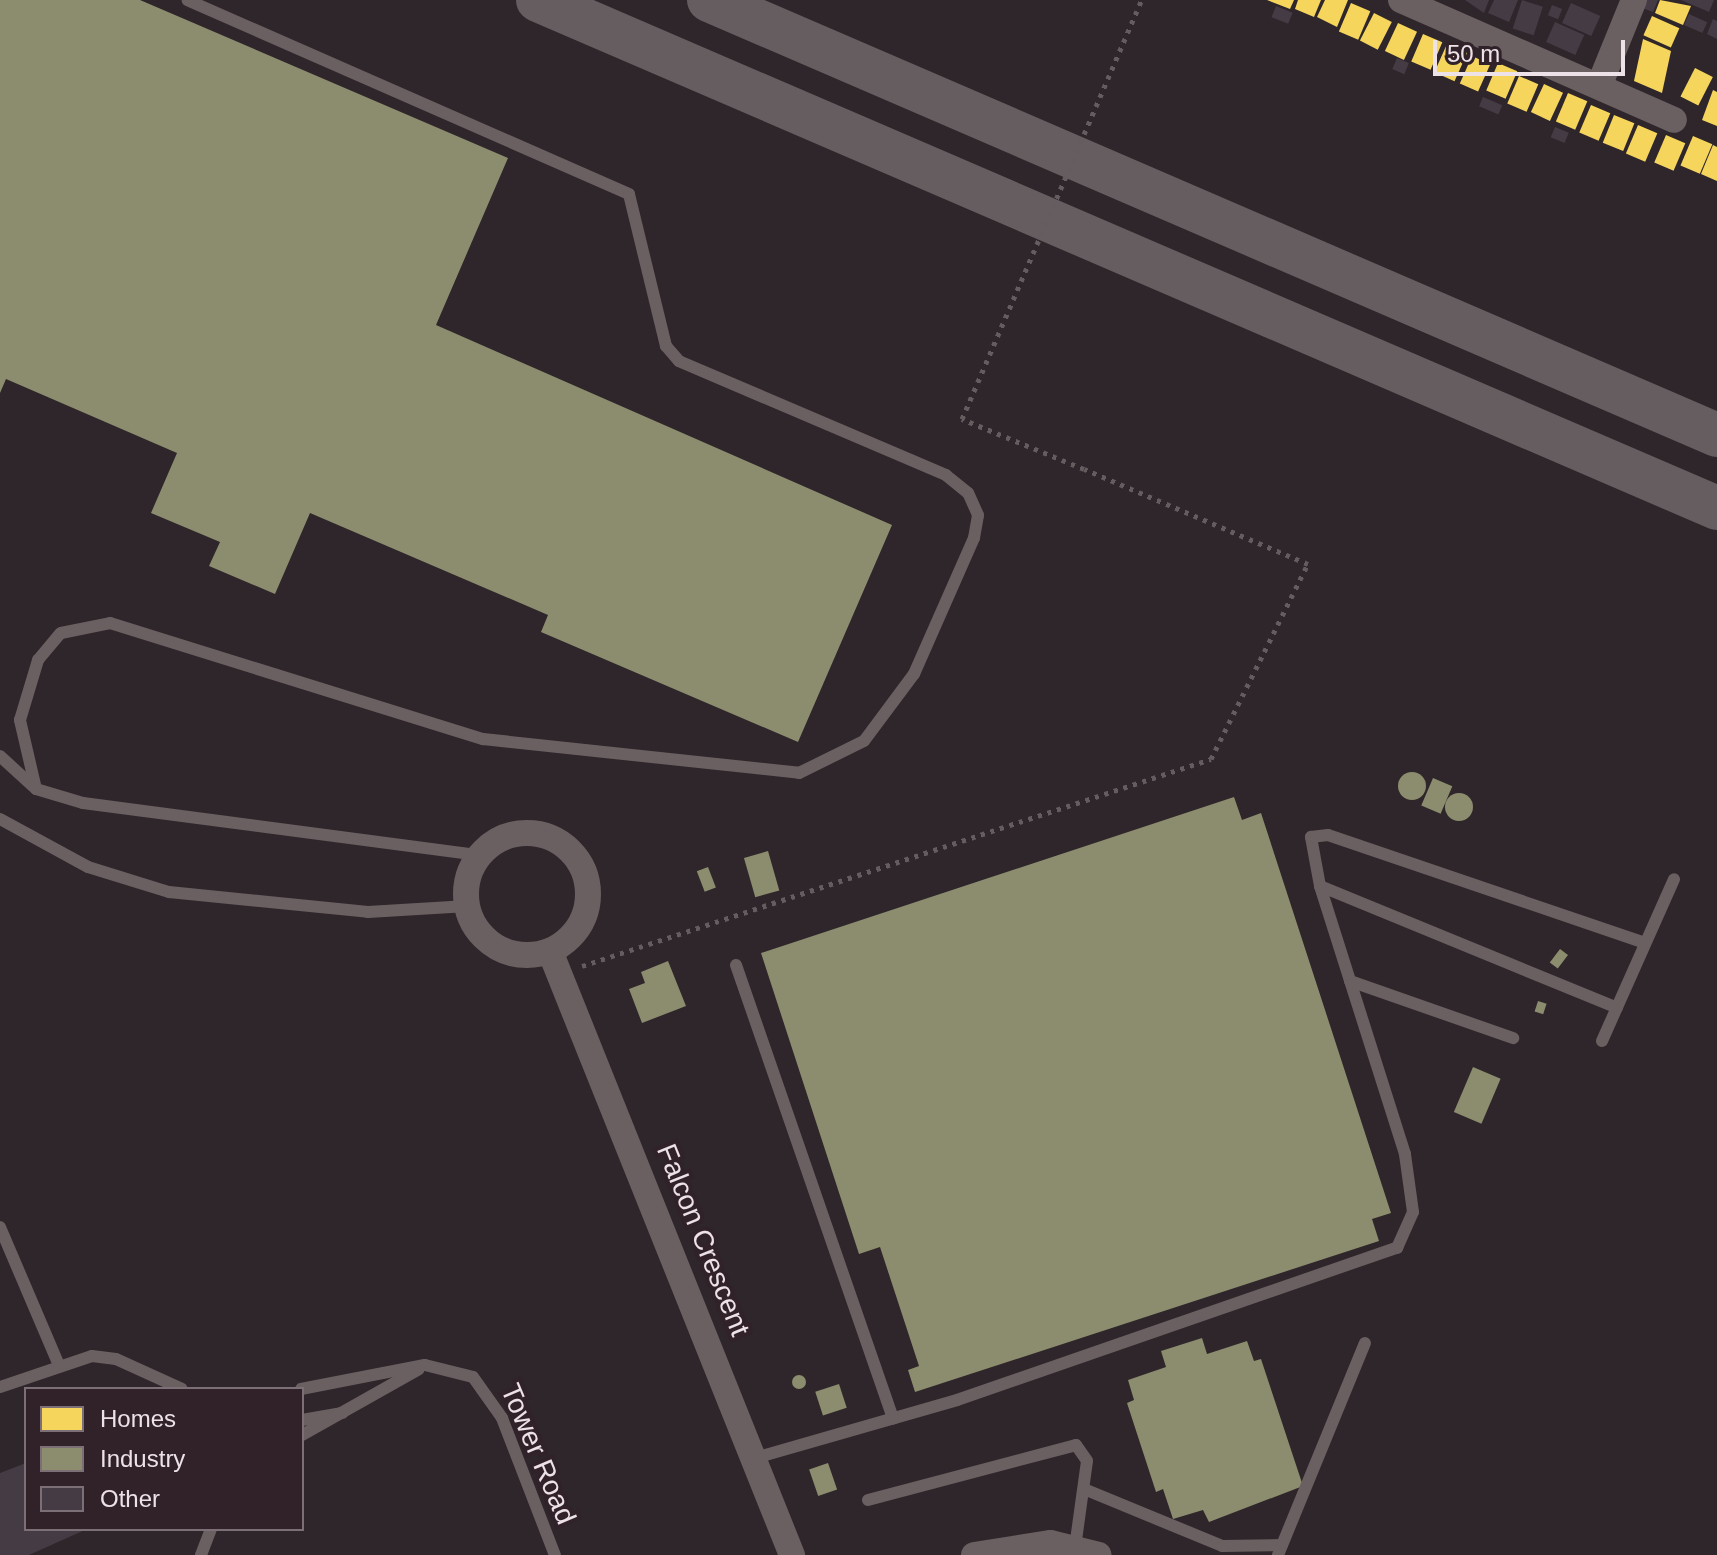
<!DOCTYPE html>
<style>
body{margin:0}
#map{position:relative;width:1717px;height:1555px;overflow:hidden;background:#2e262a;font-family:Helvetica,sans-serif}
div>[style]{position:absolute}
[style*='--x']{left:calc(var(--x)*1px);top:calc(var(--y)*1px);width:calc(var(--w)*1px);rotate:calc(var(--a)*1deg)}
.homes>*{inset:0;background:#f6d55c;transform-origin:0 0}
.industry>*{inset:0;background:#8c8c6e;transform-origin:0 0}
.round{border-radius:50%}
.building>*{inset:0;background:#453b45;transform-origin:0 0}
.path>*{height:5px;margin-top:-2.5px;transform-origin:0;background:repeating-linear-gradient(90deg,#645c5e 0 4px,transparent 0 10px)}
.service>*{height:12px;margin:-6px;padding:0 6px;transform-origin:6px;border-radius:6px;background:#6a6061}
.minor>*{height:26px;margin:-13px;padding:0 13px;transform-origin:13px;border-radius:13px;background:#6a6061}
.minor>.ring{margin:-13px;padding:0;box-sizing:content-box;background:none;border:26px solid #6a6061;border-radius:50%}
.motorway>*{height:44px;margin:-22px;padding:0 22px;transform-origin:22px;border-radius:22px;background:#665d60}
.path-bridge>*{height:5px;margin-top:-2.5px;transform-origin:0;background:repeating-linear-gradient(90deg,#645c5e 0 4px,transparent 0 10px)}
span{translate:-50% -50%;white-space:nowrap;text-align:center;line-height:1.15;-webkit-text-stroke:8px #31222a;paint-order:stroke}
.street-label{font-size:28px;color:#ede2e8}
.legend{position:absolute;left:24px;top:1387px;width:280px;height:144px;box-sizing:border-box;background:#31222a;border:2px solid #7c6f76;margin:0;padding:10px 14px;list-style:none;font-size:24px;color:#ede2e8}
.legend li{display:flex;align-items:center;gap:16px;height:40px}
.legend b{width:40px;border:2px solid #7c6f76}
.scale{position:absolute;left:1433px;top:40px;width:192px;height:36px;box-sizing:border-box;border:4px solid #ede2e8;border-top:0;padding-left:10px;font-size:24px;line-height:28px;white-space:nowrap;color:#ede2e8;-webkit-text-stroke:6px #31222a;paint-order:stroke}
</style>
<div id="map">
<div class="homes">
<i style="clip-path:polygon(1267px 0,1294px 0,1290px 9px)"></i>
<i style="clip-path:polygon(1298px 0,1321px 0,1314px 17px,1295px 9px)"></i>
<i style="clip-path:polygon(1325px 0,1348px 0,1337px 27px,1317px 17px)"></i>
<i style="clip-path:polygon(1660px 0,1691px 6px,1683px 25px,1655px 13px)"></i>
<i style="left:1351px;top:3px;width:21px;height:31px;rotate:23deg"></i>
<i style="left:1374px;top:13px;width:20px;height:31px;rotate:27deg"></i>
<i style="left:1652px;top:16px;width:30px;height:21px;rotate:24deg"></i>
<i style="left:1398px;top:23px;width:21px;height:31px;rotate:25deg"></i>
<i style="left:1423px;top:34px;width:21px;height:30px;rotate:23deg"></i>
<i style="clip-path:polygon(1643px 39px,1671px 51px,1662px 93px,1634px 81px)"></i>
<i style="left:1447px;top:44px;width:22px;height:31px;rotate:24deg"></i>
<i style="left:1472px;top:56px;width:20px;height:30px;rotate:24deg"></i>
<i style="left:1498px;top:63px;width:21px;height:30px;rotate:23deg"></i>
<i style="left:1695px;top:68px;width:20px;height:32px;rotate:27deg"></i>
<i style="left:1519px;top:76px;width:21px;height:30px;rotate:23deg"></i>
<i style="left:1544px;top:84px;width:21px;height:31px;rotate:25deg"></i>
<i style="clip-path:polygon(1713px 90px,1717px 92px,1717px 126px,1702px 120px)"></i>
<i style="left:1568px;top:93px;width:21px;height:31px;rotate:23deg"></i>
<i style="left:1591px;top:105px;width:21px;height:30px;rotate:23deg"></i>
<i style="left:1614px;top:115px;width:22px;height:30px;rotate:22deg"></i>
<i style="left:1638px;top:125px;width:21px;height:31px;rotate:23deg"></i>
<i style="left:1666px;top:135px;width:21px;height:30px;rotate:23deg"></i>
<i style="left:1693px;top:136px;width:21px;height:32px;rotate:23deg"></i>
<i style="clip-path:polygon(1713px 145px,1717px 147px,1717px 181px,1701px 174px)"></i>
</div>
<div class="industry">
<i style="clip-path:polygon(0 0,140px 0,508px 158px,436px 325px,892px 525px,798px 742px,541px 632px,548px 615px,310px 513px,275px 594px,209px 566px,220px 542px,151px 513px,177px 453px,6px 379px,0 393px)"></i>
<i class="round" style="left:1398px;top:772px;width:28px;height:28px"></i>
<i style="left:1433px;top:778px;width:21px;height:30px;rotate:23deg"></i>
<i class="round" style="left:1445px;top:793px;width:28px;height:28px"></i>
<i style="clip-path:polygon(1234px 797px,1242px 820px,1261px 813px,1391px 1213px,1372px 1219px,1379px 1241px,915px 1392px,908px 1370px,919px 1366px,880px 1247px,859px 1254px,761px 953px)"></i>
<i style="left:768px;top:851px;width:41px;height:25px;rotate:74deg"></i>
<i style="left:708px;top:867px;width:22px;height:12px;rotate:69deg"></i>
<i style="left:1560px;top:949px;width:10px;height:17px;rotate:37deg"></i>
<i style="clip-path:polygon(668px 961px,686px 1006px,642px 1023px,629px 989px,645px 983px,641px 972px)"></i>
<i style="left:1538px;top:1001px;width:9px;height:11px;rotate:18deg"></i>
<i style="left:1473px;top:1067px;width:30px;height:49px;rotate:23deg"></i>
<i style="clip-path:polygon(1202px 1338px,1207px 1354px,1247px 1341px,1254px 1361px,1261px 1359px,1303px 1486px,1209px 1522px,1203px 1510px,1173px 1519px,1163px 1489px,1156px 1492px,1127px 1403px,1134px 1400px,1128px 1380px,1166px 1367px,1161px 1351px)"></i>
<i class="round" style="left:792px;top:1375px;width:14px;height:14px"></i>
<i style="left:839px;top:1384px;width:25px;height:25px;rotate:72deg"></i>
<i style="left:828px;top:1463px;width:28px;height:20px;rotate:71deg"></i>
</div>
<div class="building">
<i style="clip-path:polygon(1465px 0,1489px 0,1484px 13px)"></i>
<i style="clip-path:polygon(1494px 0,1518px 0,1509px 22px,1488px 13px)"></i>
<i style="left:1522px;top:0;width:22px;height:30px;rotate:18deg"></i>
<i style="clip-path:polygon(1646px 0,1658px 0,1653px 12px,1642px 8px)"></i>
<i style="clip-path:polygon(1681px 0,1714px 0,1709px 12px)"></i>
<i style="left:1571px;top:3px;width:32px;height:22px;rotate:24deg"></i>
<i style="left:1552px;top:5px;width:11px;height:11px;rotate:22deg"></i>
<i style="left:1276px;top:6px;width:18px;height:12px;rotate:22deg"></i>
<i style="left:1689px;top:14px;width:20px;height:12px;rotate:24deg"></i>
<i style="clip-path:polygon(1713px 19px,1717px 21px,1717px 39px,1707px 34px)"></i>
<i style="left:1555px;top:22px;width:32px;height:22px;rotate:24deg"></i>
<i style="left:1397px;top:58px;width:13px;height:12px;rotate:23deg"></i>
<i style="left:1483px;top:97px;width:21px;height:10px;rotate:23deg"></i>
<i style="left:1555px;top:127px;width:15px;height:11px;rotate:23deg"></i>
<i style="clip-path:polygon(26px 1463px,26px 1529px,87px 1529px,29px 1555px,0 1555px,0 1473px)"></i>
</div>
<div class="path">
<i style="--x:582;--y:966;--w:662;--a:-18.22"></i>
<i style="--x:1211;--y:759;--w:218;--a:-63.6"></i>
<i style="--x:1308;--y:564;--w:243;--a:-157"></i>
</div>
<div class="service">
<i style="--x:0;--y:756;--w:49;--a:42.5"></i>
<i style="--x:36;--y:789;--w:49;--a:16.6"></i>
<i style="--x:83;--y:803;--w:399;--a:7.5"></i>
<i style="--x:36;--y:789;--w:71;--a:-103.1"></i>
<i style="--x:20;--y:720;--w:63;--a:-73.3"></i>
<i style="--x:38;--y:660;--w:35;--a:-50"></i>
<i style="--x:61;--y:633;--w:50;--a:-11.5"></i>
<i style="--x:110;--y:623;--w:391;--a:17.3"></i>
<i style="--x:483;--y:739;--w:318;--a:6.1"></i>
<i style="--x:799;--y:773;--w:72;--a:-26.2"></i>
<i style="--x:864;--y:741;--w:84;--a:-53.3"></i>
<i style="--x:914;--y:674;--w:149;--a:-66.2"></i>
<i style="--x:974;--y:538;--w:23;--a:-80"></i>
<i style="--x:978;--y:515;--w:24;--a:-114"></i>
<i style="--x:968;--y:493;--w:28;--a:-141"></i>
<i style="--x:946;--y:475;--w:290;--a:-156.9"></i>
<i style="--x:679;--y:361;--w:20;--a:-131"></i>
<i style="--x:666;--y:346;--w:156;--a:-103.7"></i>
<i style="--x:629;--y:194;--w:482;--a:-156.3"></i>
<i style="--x:0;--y:819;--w:100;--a:28.6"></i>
<i style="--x:88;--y:867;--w:85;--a:17.2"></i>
<i style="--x:169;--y:892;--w:200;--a:5.7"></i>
<i style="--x:368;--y:912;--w:100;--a:-3.4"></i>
<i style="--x:1320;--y:886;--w:321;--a:22.3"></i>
<i style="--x:736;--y:965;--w:480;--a:70.9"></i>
<i style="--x:1350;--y:981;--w:173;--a:19.3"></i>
<i style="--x:1602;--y:1041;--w:177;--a:-66"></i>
<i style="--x:0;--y:1227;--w:148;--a:66.9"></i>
<i style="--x:0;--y:1387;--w:97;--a:-18.6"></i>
<i style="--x:92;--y:1356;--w:24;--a:7"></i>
<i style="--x:116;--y:1359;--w:72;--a:24.4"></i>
<i style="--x:301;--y:1389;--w:126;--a:-11"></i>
<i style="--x:425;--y:1365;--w:49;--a:14"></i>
<i style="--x:473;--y:1377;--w:50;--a:54.7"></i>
<i style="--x:502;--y:1418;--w:147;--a:68.9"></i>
<i style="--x:302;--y:1420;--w:41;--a:-9.9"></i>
<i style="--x:302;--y:1435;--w:134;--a:-29.4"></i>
<i style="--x:755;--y:1458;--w:210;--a:-16"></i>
<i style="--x:957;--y:1400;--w:466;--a:-19.1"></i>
<i style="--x:1397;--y:1248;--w:39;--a:-66"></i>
<i style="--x:1413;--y:1212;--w:59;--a:-97.9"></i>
<i style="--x:1405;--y:1154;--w:281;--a:-107.6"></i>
<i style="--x:1320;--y:886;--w:50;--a:-100.4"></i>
<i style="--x:1311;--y:837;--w:17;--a:-7"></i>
<i style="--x:1328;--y:835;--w:335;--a:18.8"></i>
<i style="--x:1084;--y:1489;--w:149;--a:22.4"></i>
<i style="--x:1222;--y:1546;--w:60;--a:-1"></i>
<i style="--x:868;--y:1500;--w:215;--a:-14.8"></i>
<i style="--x:1076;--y:1445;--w:19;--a:55"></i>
<i style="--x:1087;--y:1461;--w:87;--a:97.9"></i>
<i style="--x:201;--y:1555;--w:28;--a:-69"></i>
<i style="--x:1278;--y:1555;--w:229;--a:-67.7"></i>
</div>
<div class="minor">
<i style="--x:1401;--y:0;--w:298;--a:23.7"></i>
<i style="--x:1599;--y:86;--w:93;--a:-67.9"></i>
<i class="ring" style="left:466px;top:833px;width:96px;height:96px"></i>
<i style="--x:550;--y:951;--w:651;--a:68.17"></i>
<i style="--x:974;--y:1555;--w:78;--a:-8.9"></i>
<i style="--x:1051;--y:1543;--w:49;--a:14"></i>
</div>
<div class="motorway">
<i style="--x:538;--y:0;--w:1284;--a:23.31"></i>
<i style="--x:709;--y:0;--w:1098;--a:23.34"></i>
</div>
<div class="path-bridge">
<i style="--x:1084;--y:469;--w:132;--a:-157.7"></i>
<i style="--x:962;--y:419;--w:456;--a:-66.8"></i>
</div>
<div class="street-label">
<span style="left:703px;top:1240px;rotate:68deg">Falcon Crescent</span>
<span style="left:538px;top:1454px;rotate:67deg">Tower Road</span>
</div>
<ul class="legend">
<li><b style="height:22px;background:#f6d55c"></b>Homes</li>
<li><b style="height:22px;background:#8c8c6e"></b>Industry</li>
<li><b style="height:22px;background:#453b45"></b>Other</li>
</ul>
<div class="scale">50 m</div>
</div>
